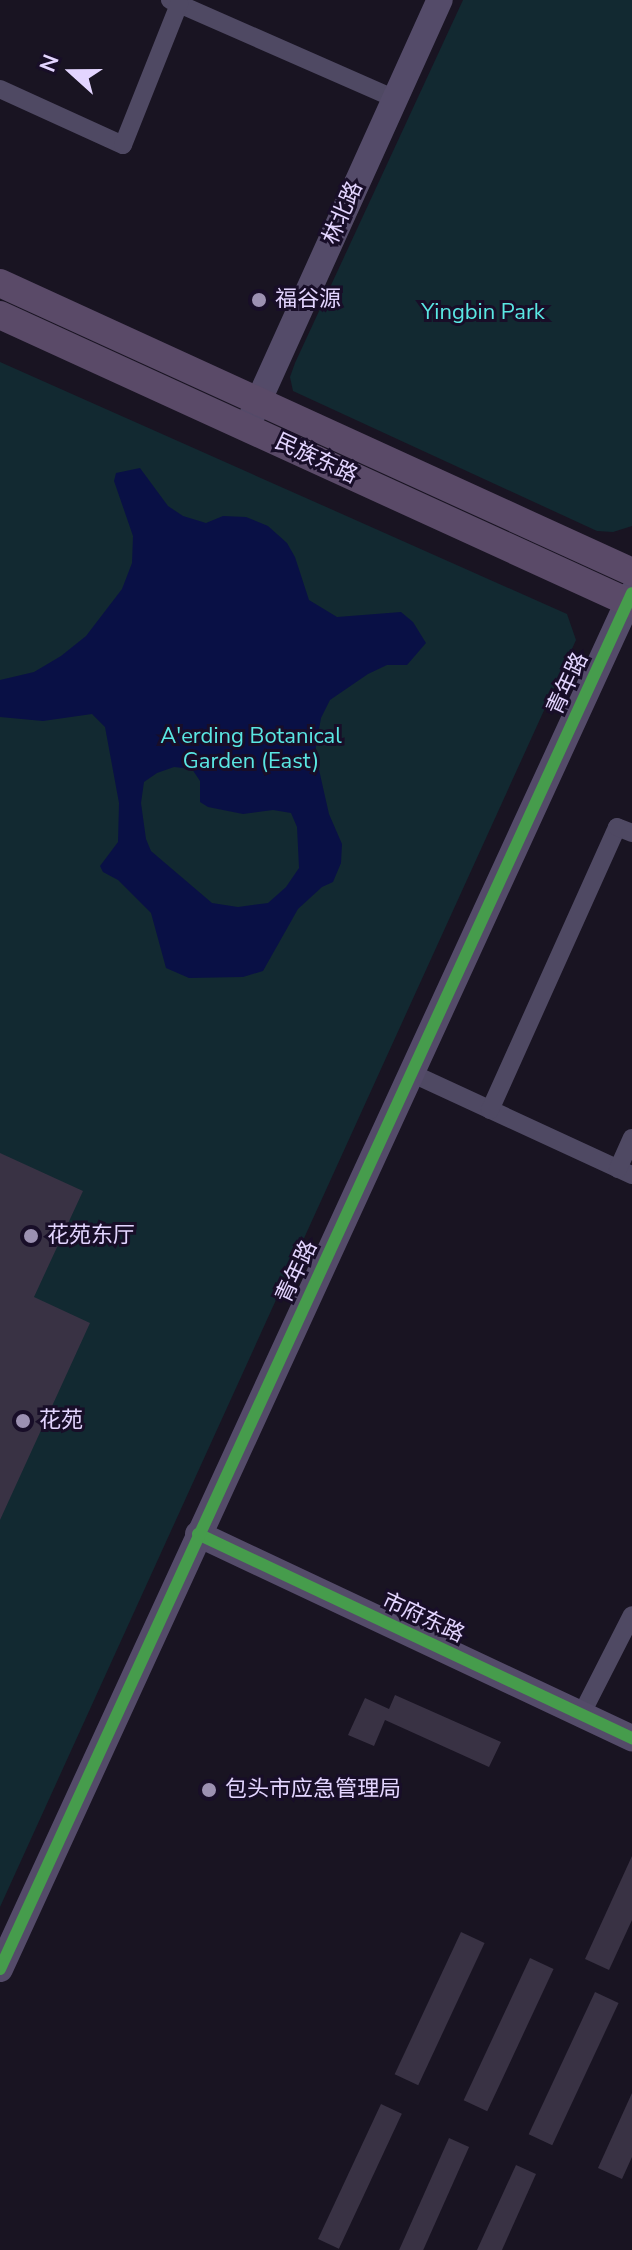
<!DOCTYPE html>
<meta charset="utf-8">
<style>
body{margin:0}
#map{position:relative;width:632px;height:2250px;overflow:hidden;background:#191422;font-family:"Nunito Sans","Noto Sans SC",sans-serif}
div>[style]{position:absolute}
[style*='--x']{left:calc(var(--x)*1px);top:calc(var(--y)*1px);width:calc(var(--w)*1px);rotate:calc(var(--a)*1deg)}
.green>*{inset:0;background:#122931}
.water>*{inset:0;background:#091045}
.building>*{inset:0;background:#393244;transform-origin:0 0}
.street>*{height:18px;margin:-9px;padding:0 9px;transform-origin:9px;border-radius:9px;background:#4f4963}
.secondary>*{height:26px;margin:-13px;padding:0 13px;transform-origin:13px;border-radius:13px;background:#544b69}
.primary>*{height:28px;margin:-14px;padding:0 14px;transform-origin:14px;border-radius:14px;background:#5a4a68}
.cycleway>*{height:12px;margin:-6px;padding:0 6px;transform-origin:6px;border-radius:6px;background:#469c4c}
.dots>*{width:22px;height:22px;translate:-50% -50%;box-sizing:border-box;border:4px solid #180e28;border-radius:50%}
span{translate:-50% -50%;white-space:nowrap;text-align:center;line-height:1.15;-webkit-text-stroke:6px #180e28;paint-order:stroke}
.street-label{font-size:22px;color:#e3d5ff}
.poi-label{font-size:22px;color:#e3d5ff}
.left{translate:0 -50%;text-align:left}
.park-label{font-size:22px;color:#5ae7e3}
.north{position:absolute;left:32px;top:32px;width:80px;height:80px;-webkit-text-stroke:6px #180e28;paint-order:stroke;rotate:291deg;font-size:22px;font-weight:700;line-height:32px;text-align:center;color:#e3d5ff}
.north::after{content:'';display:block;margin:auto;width:28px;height:36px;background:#e3d5ff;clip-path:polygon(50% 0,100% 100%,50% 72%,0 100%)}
</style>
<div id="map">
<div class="green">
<i style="clip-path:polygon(463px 0,632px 0,632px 526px,613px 532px,597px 531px,293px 391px,290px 377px,295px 363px)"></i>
<i style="clip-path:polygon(0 362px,567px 614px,576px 640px,0 1907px)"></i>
</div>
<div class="water">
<i style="clip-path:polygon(evenodd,140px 468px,168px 506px,183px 516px,206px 523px,223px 516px,246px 517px,268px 526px,287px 543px,295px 557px,309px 600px,337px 617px,401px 612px,413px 622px,426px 643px,407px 665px,387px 665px,368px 674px,330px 700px,321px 718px,315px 752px,329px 814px,342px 844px,341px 863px,333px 882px,322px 887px,298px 909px,263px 971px,243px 977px,189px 978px,166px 968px,151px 913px,118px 880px,103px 872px,100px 866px,118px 842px,119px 803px,105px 727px,92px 714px,43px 721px,0 717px,0 680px,34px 672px,61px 656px,86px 636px,122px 589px,132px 563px,133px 536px,114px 481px,116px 473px,140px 468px,174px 767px,192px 769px,200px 781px,200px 802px,208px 807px,243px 814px,273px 810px,291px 813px,297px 827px,299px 868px,286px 887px,268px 903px,238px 907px,212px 903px,151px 851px,146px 839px,141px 803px,144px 782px,157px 773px,174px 767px)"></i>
</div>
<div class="building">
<i style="clip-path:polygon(0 1153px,83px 1191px,34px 1297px,90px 1323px,0 1520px)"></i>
<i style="clip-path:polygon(395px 1695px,501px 1742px,489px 1767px,385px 1720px,374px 1746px,348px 1735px,365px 1698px,389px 1709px)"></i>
<i style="clip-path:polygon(632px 1856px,632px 1920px,609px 1970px,585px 1959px)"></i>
<i style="left:461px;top:1932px;width:26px;height:157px;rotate:25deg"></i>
<i style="left:530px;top:1958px;width:26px;height:157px;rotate:25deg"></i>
<i style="left:595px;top:1992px;width:26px;height:157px;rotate:25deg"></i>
<i style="clip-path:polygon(632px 2093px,632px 2157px,622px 2179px,598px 2168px)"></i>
<i style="left:381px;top:2104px;width:23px;height:149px;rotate:25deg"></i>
<i style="left:449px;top:2138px;width:22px;height:123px;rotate:24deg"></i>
<i style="clip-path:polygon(516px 2165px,536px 2174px,502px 2250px,477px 2250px)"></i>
</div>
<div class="street">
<i style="--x:170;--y:0;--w:246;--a:23.7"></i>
<i style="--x:0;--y:89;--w:135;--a:24.5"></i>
<i style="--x:123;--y:145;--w:152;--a:-68.3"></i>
<i style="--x:411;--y:1073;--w:243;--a:24.8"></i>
<i style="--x:490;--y:1110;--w:310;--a:-65.8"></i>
<i style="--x:617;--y:827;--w:16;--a:22"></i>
<i style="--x:618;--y:1169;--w:34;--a:-66"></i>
<i style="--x:581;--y:1715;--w:112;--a:-63"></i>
</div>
<div class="secondary">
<i style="--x:250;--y:420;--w:461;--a:-65.7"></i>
<i style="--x:198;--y:1534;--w:480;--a:25.2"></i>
<i style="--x:0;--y:1969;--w:1514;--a:-65.33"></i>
</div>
<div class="primary">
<i style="--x:0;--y:283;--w:695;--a:24.57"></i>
<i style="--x:0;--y:315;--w:695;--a:24.57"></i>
</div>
<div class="cycleway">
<i style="--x:198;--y:1534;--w:480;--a:25.2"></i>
<i style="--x:0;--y:1969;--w:1514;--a:-65.33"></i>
</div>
<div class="dots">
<i style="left:259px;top:300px;background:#9c91b2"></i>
<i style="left:31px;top:1236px;background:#9c91b2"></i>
<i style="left:23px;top:1421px;background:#9c91b2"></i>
<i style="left:209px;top:1790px;background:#9c91b2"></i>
</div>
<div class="street-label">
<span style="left:343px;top:213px;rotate:-66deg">林北路</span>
<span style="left:316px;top:459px;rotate:25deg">民族东路</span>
<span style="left:568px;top:684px;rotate:-65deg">青年路</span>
<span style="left:297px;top:1272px;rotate:-65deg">青年路</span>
<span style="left:423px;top:1618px;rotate:25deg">市府东路</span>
</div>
<div class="poi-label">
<span class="left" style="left:275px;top:300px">福谷源</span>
<span class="left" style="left:47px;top:1236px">花苑东厅</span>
<span class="left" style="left:39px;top:1421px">花苑</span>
<span class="left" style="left:225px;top:1790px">包头市应急管理局</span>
</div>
<div class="park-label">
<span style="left:483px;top:313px">Yingbin Park</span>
<span style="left:251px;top:749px">A'erding Botanical<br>Garden (East)</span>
</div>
<div class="north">N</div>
</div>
